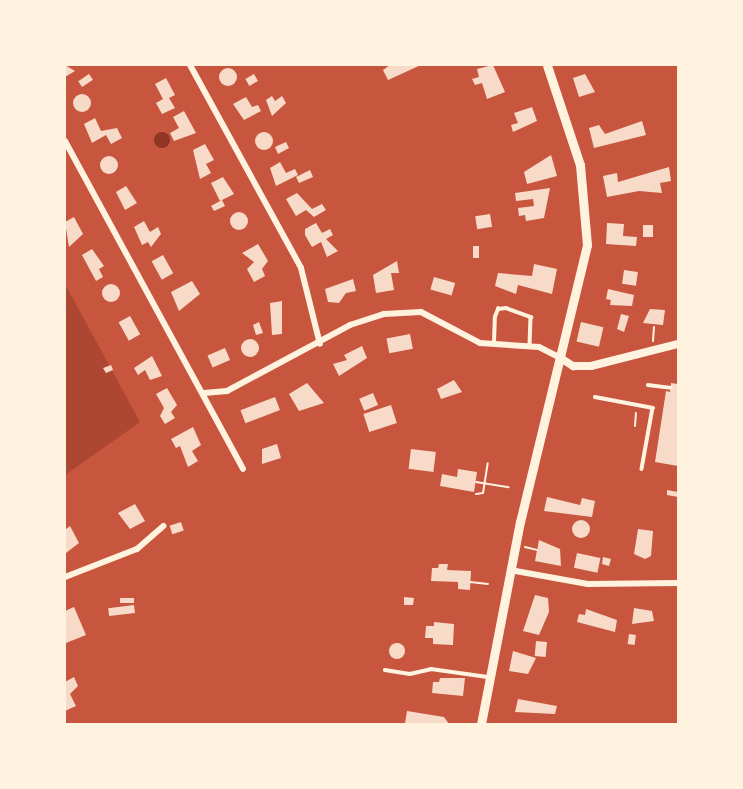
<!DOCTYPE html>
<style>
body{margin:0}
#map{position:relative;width:743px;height:789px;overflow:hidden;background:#c8553d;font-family:"PT Sans Narrow",sans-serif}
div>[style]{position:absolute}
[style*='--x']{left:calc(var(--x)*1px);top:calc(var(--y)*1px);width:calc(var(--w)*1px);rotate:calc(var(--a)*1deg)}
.green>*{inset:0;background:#ae4732}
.water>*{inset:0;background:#8f3625}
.round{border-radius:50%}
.building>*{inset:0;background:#f7dbc8;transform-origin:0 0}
.path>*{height:2px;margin:-1px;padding:0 1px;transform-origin:1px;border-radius:1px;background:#fff3e0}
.service>*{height:3.5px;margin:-1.75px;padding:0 1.75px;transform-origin:1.75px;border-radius:1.75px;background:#fff3e0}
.minor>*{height:6px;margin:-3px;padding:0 3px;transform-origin:3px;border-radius:3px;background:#fff3e0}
.tertiary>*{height:8px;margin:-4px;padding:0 4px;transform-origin:4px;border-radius:4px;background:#fff3e0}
.secondary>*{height:9px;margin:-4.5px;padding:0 4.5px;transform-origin:4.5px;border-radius:4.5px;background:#fff3e0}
span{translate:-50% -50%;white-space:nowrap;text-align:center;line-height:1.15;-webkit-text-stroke:6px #fff3e0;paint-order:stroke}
.frame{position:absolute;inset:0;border:66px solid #fff3e0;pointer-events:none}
</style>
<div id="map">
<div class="green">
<i style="clip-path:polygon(65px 284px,140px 422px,65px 475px)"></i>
</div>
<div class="water">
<i class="round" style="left:154px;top:132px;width:16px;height:16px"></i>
</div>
<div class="building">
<i style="clip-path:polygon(65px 65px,75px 71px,65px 77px)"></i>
<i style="clip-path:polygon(390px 65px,421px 65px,388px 80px,383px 70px)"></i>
<i style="clip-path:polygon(493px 65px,505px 92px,487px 99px,482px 83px,475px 85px,472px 79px,479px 77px,477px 69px)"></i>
<i class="round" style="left:219px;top:68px;width:18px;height:18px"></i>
<i style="left:89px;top:74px;width:7px;height:13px;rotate:56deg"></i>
<i style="left:254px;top:74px;width:8px;height:10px;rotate:60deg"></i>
<i style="clip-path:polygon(585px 74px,595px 92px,579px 97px,573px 78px)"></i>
<i style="clip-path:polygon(166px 78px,175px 95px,169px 98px,175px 108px,162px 114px,156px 103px,163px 99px,155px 84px)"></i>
<i class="round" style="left:73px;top:94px;width:18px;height:18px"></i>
<i style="clip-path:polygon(272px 96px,275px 101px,282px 96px,286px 103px,272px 116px,266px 100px)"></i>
<i style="clip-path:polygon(246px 97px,252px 107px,258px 105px,261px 111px,244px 120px,233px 104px)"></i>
<i style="clip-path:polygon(532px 107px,537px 121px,513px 132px,511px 125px,518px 123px,514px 113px)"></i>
<i style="clip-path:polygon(184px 111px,196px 133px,174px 141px,170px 133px,179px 128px,173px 117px)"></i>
<i style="clip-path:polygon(95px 118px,101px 131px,117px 128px,122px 138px,111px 144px,106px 135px,92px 143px,84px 124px)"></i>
<i style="clip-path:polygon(642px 121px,646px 135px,594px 148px,589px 128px,599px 125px,605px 134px)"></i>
<i class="round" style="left:255px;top:132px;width:18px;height:18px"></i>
<i style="clip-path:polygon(286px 142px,289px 148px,278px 154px,275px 147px)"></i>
<i style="clip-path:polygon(205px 144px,214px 160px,206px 164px,211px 173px,200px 179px,193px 150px)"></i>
<i style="clip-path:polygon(551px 155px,557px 176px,527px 184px,524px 172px)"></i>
<i class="round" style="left:100px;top:156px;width:18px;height:18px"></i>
<i style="clip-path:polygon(280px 162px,286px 173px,295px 169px,298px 175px,276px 186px,270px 168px)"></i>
<i style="clip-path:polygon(669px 167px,671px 181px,660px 183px,662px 193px,639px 191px,607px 197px,603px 176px,617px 173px,618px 182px)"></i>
<i style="clip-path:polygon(310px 170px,313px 177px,299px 183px,296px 177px)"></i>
<i style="clip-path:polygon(223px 177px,234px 194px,220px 201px,211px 183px)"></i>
<i style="clip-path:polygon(126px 186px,137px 203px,125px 210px,116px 192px)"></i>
<i style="clip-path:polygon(550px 188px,544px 218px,526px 221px,525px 215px,519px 216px,518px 208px,534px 206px,533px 199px,516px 201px,515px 193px)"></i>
<i style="clip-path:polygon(297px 193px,312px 209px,322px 204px,326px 210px,314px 217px,306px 210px,296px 216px,286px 199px)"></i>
<i style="clip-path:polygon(222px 200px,225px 206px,214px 211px,211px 206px)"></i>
<i class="round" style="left:230px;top:212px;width:18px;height:18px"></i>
<i style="left:490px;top:214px;width:13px;height:15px;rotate:81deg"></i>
<i style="clip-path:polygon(74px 217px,83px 234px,69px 247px,65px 222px)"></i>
<i style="clip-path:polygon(144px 221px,150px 232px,158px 227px,161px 234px,151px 247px,148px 242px,142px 245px,134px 227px)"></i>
<i style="clip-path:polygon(316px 223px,322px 233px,330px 229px,333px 235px,326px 239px,338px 251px,327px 257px,321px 242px,312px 247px,305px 235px,305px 229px)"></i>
<i style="clip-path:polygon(607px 223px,624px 224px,623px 236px,637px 237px,636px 246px,606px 244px)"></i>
<i style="left:643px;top:225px;width:10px;height:12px"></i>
<i style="clip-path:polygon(258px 244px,268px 261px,262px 269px,265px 276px,254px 282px,247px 269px,254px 262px,242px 253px)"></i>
<i style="left:473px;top:246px;width:6px;height:12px"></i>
<i style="clip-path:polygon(92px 249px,104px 266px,99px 269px,103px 277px,96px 281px,82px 255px)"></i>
<i style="left:163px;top:255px;width:21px;height:13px;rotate:61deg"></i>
<i style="clip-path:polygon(397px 261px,399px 273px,391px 273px,394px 290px,376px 293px,373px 275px)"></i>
<i style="clip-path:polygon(534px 264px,557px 269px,552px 294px,518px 285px,516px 294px,495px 286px,498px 273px,532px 276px)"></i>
<i style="left:624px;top:270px;width:14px;height:14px;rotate:8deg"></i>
<i style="left:434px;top:277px;width:22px;height:13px;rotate:16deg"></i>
<i style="clip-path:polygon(353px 279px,356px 291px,346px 293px,339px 303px,328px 302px,325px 289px)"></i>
<i style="clip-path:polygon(192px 281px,200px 294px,179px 311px,171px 292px)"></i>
<i class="round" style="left:102px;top:284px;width:18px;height:18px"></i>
<i style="clip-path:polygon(608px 289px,634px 295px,632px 306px,610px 305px,611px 300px,606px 299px)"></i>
<i style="clip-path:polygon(282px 301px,282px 334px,272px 335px,270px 303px)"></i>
<i style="clip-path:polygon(650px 309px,665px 310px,663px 325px,643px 323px)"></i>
<i style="clip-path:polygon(621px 314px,629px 316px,624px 332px,617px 329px)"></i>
<i style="left:130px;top:316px;width:21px;height:13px;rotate:61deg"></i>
<i style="clip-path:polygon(259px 322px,263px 333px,256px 335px,253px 325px)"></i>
<i style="left:581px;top:322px;width:23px;height:20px;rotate:13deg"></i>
<i style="left:410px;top:334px;width:15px;height:24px;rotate:79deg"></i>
<i class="round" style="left:241px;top:339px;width:18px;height:18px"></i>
<i style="clip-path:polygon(362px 346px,367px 358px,339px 376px,333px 364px,347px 360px,344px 355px)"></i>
<i style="left:225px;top:348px;width:13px;height:19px;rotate:67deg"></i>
<i style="clip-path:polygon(152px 356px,162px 376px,150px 380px,145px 370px,138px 375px,134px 368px)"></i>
<i style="clip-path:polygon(111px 365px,113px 370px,106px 373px,103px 368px)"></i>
<i style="clip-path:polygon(454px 380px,462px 392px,441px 399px,437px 389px)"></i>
<i style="clip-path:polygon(307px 383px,324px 403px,299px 411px,289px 394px)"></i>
<i style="clip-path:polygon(671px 383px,678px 384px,678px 466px,655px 462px,666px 391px,670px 392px)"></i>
<i style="clip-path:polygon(167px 388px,177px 405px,171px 412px,175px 418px,165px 424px,160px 416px,164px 408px,156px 394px)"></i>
<i style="left:373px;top:393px;width:13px;height:15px;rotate:67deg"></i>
<i style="left:275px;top:397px;width:14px;height:37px;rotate:69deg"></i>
<i style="left:391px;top:405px;width:19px;height:29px;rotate:72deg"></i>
<i style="clip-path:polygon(193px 427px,201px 445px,192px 451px,198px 461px,188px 467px,180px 446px,176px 448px,171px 439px)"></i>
<i style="clip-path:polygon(277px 444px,281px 458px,262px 464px,262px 449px)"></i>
<i style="left:411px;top:449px;width:25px;height:20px;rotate:7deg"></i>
<i style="clip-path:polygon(458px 469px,477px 472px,474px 492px,440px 486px,442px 474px,457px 477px)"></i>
<i style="clip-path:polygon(667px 490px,678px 492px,678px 497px,667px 495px)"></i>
<i style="clip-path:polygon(547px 497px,580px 505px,582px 498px,595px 501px,592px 517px,544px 511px)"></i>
<i style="clip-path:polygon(135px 504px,145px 521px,130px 529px,118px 513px)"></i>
<i class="round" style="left:572px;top:520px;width:18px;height:18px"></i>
<i style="left:181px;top:522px;width:9px;height:12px;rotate:72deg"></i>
<i style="clip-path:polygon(70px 526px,79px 543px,66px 553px,65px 530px)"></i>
<i style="clip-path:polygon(638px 529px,653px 531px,651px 556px,645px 559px,634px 554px)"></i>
<i style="clip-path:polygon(539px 540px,560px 549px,561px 566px,535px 561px)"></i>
<i style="left:577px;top:553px;width:24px;height:15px;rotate:12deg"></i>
<i style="clip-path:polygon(603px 557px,611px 559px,609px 566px,602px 564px)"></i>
<i style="clip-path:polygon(439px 564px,448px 564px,447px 570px,471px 571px,470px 590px,458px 589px,458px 582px,431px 581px,432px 568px,438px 568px)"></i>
<i style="clip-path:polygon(535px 595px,548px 598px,549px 612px,539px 635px,523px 631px)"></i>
<i style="clip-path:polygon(404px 597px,414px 598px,413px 605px,404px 605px)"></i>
<i style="left:134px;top:598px;width:5px;height:14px;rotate:90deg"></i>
<i style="left:134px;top:605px;width:8px;height:26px;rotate:83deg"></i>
<i style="clip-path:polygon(74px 607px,86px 635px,66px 643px,65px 611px)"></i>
<i style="clip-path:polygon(634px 608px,652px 611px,654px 621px,632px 624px)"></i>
<i style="clip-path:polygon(586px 609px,617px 620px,615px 632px,577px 622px,579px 614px,585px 615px)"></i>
<i style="clip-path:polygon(434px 622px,454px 624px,453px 645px,433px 644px,433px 638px,425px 638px,426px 626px,434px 626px)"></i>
<i style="left:629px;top:634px;width:7px;height:10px;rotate:8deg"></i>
<i style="left:536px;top:641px;width:11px;height:15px;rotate:5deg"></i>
<i class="round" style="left:389px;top:643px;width:16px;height:16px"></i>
<i style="clip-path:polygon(513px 651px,536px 658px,528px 674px,509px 671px)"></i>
<i style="clip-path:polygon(74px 677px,78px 686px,70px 694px,76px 706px,65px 711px,65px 682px)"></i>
<i style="clip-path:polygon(440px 678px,465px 678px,463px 696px,432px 693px,433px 682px,439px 682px)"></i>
<i style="clip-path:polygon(518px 699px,557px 706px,555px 714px,515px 712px)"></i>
<i style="clip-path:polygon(407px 711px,444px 717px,449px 724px,405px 723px)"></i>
</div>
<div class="path">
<i style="--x:653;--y:341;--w:14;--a:-86"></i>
<i style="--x:635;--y:426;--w:13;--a:-86"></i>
<i style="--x:476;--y:482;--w:33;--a:9"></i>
<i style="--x:476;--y:494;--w:7;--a:-8"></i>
<i style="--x:483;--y:493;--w:30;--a:-81"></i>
<i style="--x:525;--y:547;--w:12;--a:14"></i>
<i style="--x:470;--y:582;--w:18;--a:6"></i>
</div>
<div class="service">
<i style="--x:494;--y:342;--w:25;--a:-88"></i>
<i style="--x:495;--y:317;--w:9;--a:-69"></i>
<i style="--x:498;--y:309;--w:8;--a:-7"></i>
<i style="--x:506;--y:308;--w:27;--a:20"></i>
<i style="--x:531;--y:317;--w:29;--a:92"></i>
<i style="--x:648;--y:385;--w:23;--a:7"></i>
<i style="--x:595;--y:397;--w:59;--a:10.7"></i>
<i style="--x:653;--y:408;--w:62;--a:100.2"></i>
<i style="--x:385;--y:670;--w:25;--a:9"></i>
<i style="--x:410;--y:674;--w:22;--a:-13"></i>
<i style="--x:431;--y:669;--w:57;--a:8.1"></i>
</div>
<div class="minor">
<i style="--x:190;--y:65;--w:231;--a:61.3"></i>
<i style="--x:301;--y:268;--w:78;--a:76"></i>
<i style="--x:65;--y:141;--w:373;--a:61.5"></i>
<i style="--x:204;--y:393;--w:23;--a:-5"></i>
<i style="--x:227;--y:391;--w:140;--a:-28.2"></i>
<i style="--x:350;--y:325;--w:36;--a:-18"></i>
<i style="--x:384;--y:314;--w:37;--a:-3"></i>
<i style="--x:421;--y:312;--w:67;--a:27.7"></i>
<i style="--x:480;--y:343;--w:59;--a:3.9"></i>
<i style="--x:539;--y:347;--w:22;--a:27"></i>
<i style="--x:510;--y:570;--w:79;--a:10.2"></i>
<i style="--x:588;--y:584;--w:90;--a:-0.6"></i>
<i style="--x:65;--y:577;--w:77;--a:-21.3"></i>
<i style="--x:137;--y:549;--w:35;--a:-41"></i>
</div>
<div class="tertiary">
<i style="--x:559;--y:357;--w:17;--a:33"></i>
<i style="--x:573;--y:366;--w:18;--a:0"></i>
<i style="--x:591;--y:366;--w:90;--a:-14.2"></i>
</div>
<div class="secondary">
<i style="--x:481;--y:724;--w:206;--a:-79.1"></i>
<i style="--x:520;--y:522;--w:285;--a:-76.4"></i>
<i style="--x:587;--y:245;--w:80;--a:-95"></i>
<i style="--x:580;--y:165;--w:105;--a:-108.3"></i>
</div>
<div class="frame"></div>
</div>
